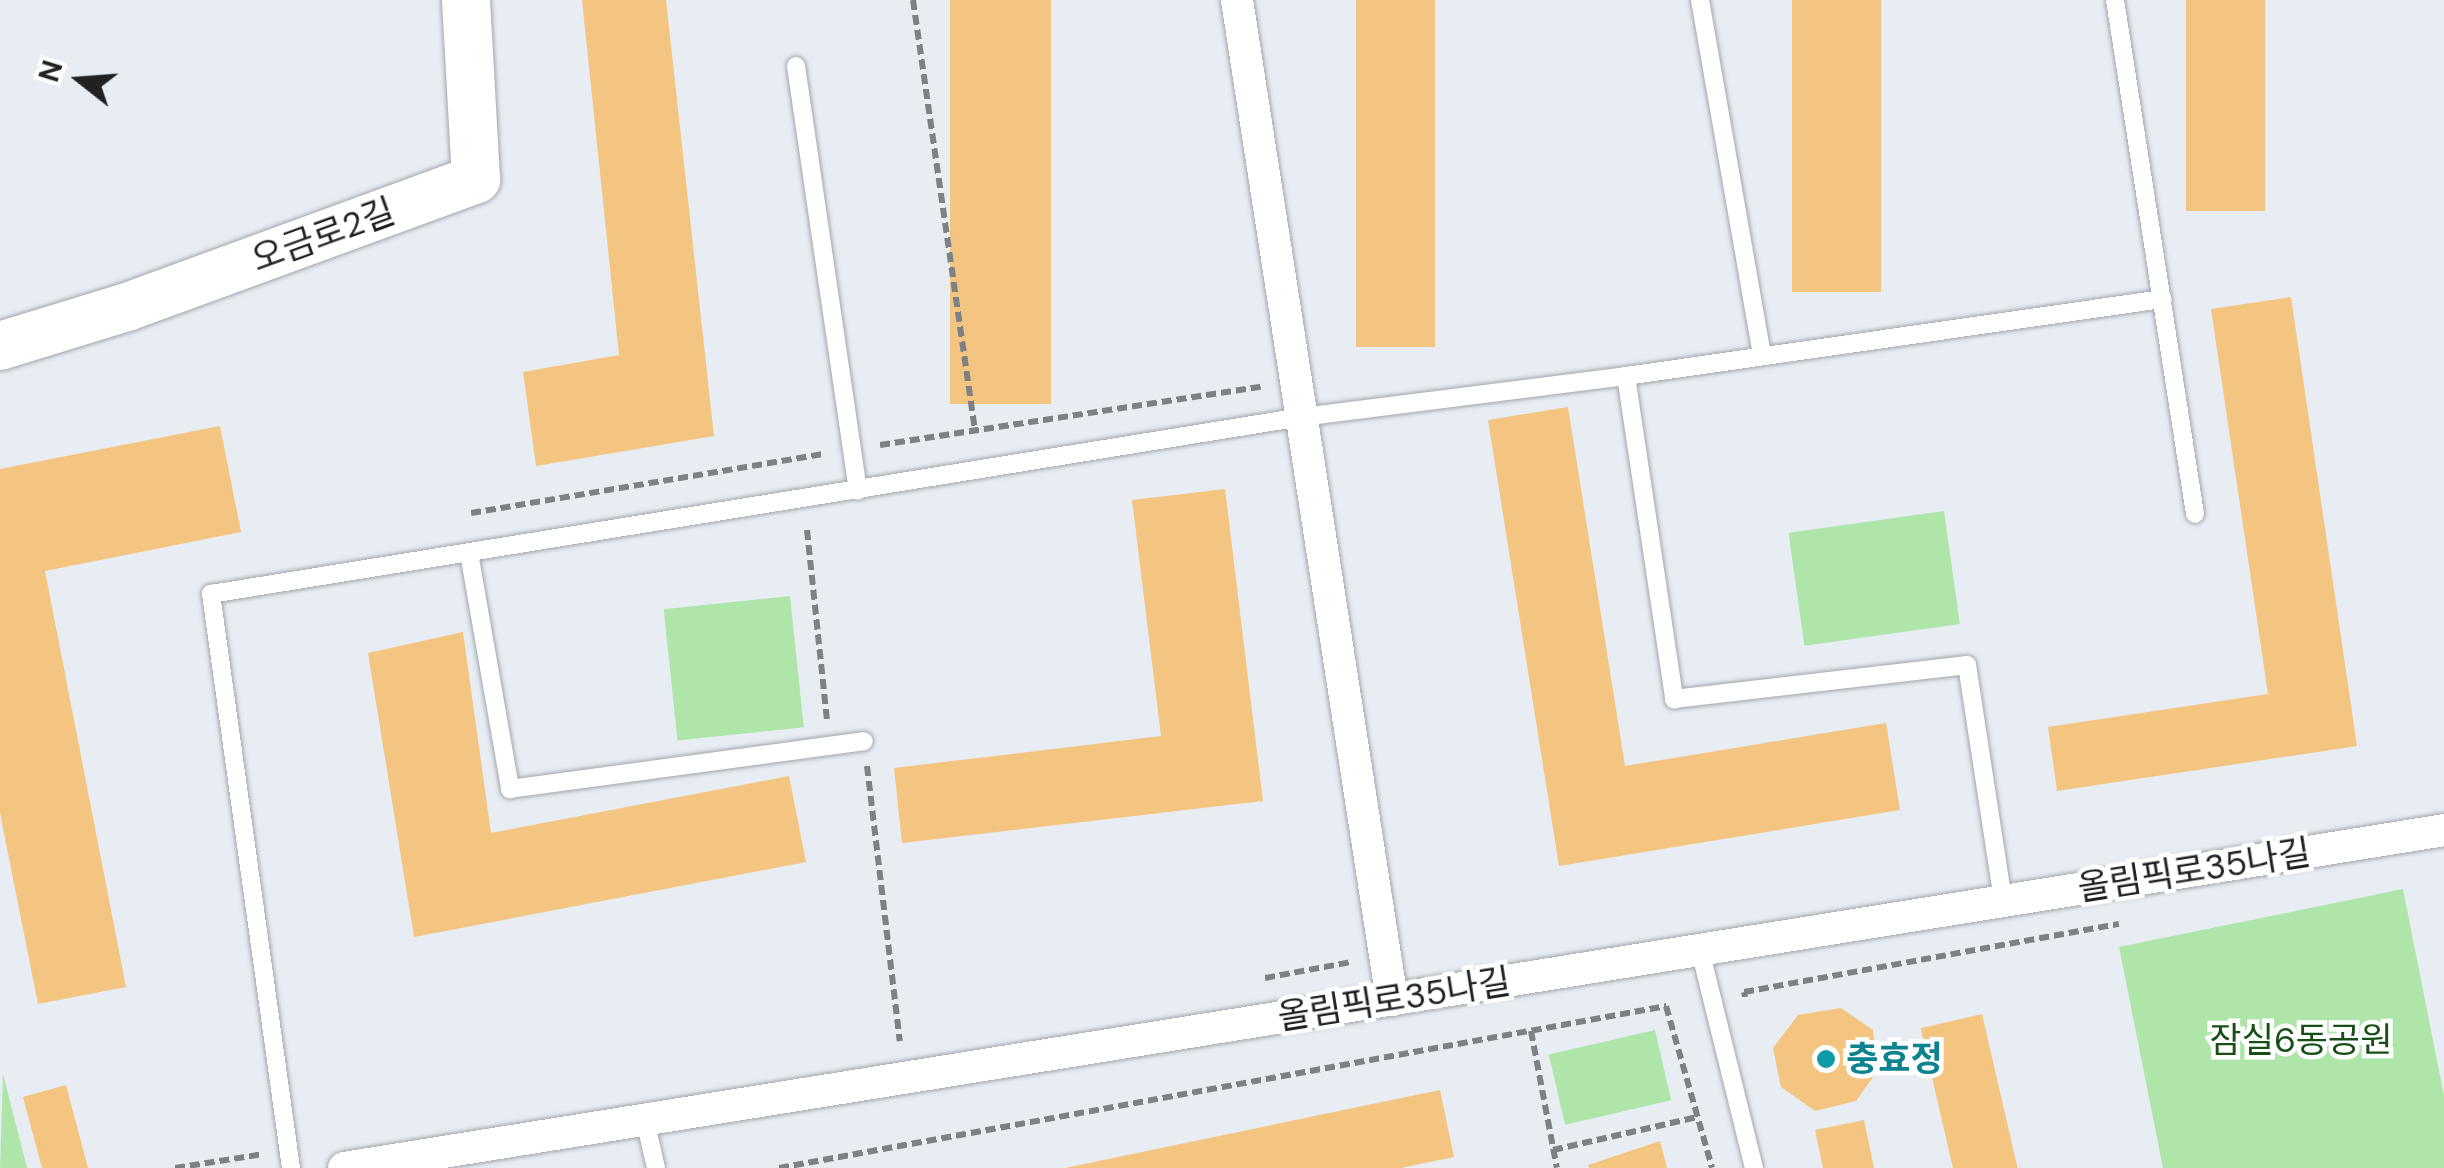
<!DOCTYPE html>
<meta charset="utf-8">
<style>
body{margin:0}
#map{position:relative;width:2444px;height:1168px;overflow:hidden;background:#e7edf3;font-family:"DM Sans","Noto Sans KR",sans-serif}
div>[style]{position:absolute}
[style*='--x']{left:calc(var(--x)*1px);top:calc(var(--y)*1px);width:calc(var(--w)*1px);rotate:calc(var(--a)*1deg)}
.green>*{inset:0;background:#aee6aa;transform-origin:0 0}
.building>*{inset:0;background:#f3c581;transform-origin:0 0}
.path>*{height:6px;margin-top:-3px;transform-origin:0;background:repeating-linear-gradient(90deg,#7d8185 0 10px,transparent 0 15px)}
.roads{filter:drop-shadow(0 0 2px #a1a6ac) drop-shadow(0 0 2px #a1a6ac)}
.lane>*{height:18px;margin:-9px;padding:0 9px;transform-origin:9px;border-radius:9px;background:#fff}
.street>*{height:32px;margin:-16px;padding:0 16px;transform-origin:16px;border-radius:16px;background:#fff}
.secondary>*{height:48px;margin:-24px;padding:0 24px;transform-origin:24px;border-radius:24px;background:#fff}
.dots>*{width:28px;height:28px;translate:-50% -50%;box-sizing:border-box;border:5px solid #fff;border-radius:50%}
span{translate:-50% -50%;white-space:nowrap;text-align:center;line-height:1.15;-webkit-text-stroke:9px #fff;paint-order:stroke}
.street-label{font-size:35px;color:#1f2123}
.park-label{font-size:35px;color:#174f16}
.culture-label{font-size:35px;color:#0d838f;font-weight:700}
.left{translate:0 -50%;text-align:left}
.north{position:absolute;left:30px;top:30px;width:100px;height:100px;-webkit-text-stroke:8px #fff;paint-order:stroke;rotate:287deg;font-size:28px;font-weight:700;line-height:40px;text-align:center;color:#1f2123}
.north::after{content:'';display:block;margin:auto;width:35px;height:45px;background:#1f2123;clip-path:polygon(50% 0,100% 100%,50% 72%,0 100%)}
</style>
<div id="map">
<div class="green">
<i style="left:1944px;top:511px;width:114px;height:157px;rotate:82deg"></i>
<i style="left:790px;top:596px;width:132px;height:127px;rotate:84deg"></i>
<i style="clip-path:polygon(2403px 889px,2444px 1096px,2444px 1168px,2163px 1168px,2119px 947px)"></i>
<i style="left:1655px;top:1030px;width:72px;height:109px;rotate:77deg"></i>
<i style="clip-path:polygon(3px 1074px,27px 1168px,0 1168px)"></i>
</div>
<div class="building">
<i style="clip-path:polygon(582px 0,666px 0,714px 436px,536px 466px,523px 372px,619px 355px)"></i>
<i style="left:950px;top:0;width:101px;height:404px"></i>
<i style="left:1356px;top:0;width:79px;height:347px"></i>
<i style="left:1792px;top:0;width:89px;height:292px"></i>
<i style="left:2186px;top:0;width:79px;height:211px"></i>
<i style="clip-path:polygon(2291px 297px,2357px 746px,2057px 791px,2048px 727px,2268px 694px,2211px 309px)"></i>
<i style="clip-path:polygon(1568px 407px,1625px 766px,1886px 723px,1900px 810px,1559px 866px,1488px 420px)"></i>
<i style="clip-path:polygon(220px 426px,241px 532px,45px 571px,126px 987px,38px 1004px,0 813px,0 469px)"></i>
<i style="clip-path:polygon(1225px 489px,1263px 801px,902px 843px,894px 768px,1161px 736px,1132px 500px)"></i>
<i style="clip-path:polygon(463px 632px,491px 833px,789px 776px,806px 862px,414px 937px,368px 653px)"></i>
<i style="clip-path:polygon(1841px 1008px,1873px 1030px,1878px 1070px,1856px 1101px,1815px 1111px,1781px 1087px,1773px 1048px,1798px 1015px)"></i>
<i style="left:1982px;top:1014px;width:158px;height:63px;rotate:77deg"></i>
<i style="clip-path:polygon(66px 1085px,88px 1168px,42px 1168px,23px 1097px)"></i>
<i style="clip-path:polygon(1440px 1090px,1454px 1157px,1401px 1168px,1065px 1168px)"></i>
<i style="clip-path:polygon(1864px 1120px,1874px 1168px,1823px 1168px,1815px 1130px)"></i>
<i style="clip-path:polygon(1660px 1141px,1667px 1168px,1589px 1168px,1588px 1165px)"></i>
</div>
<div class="path">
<i style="--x:913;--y:0;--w:433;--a:81.8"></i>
<i style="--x:880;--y:445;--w:385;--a:-8.7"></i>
<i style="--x:471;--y:513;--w:357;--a:-9.5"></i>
<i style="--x:807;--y:530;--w:190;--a:84"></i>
<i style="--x:867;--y:766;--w:277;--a:83.2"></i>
<i style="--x:1265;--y:978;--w:87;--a:-10.5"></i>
<i style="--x:1745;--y:997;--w:5;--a:-101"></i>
<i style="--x:1744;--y:992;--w:381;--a:-10.3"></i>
<i style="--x:1531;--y:1031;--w:139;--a:79.3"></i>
<i style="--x:1553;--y:1150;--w:148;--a:-12.9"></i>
<i style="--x:175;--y:1168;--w:89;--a:-9"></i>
<i style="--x:779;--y:1168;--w:902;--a:-10.35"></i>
<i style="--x:1666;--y:1006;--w:168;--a:74.1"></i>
</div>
<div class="roads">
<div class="lane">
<i style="--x:1700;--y:0;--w:360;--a:80.1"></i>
<i style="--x:2115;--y:0;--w:520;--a:81.15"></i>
<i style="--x:796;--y:66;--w:429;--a:81.7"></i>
<i style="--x:1626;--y:376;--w:327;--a:81.5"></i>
<i style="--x:1674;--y:699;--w:295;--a:-6.6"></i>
<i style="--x:1967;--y:665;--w:239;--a:81.3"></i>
<i style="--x:469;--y:553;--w:240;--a:80.1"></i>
<i style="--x:510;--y:789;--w:357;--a:-7.7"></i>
<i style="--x:1700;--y:950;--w:225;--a:76.1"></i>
<i style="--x:645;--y:1120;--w:49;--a:77.1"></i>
<i style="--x:291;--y:1168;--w:580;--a:-97.93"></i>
<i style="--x:211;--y:594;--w:1105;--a:-9.22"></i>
<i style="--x:1302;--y:417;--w:327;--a:-7.2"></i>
<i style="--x:1626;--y:376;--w:542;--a:-8.17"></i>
</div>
<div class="street">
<i style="--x:1237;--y:0;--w:1012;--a:81.19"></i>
<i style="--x:344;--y:1168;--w:2127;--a:-9.14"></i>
</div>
<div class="secondary">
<i style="--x:0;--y:346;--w:133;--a:-17.1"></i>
<i style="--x:127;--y:307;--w:372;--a:-20.1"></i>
<i style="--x:476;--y:179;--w:179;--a:-93.2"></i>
</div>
</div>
<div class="dots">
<i style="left:1826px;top:1059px;background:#0f9aa8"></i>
</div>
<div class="street-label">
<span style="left:323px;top:235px;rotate:-20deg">오금로2길</span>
<span style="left:2194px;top:870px;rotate:-9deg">올림픽로35나길</span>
<span style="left:1394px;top:999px;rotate:-9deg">올림픽로35나길</span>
</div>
<div class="park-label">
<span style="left:2301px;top:1040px">잠실6동공원</span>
</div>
<div class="culture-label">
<span class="left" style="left:1846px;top:1059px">충효정</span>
</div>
<div class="north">N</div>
</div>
